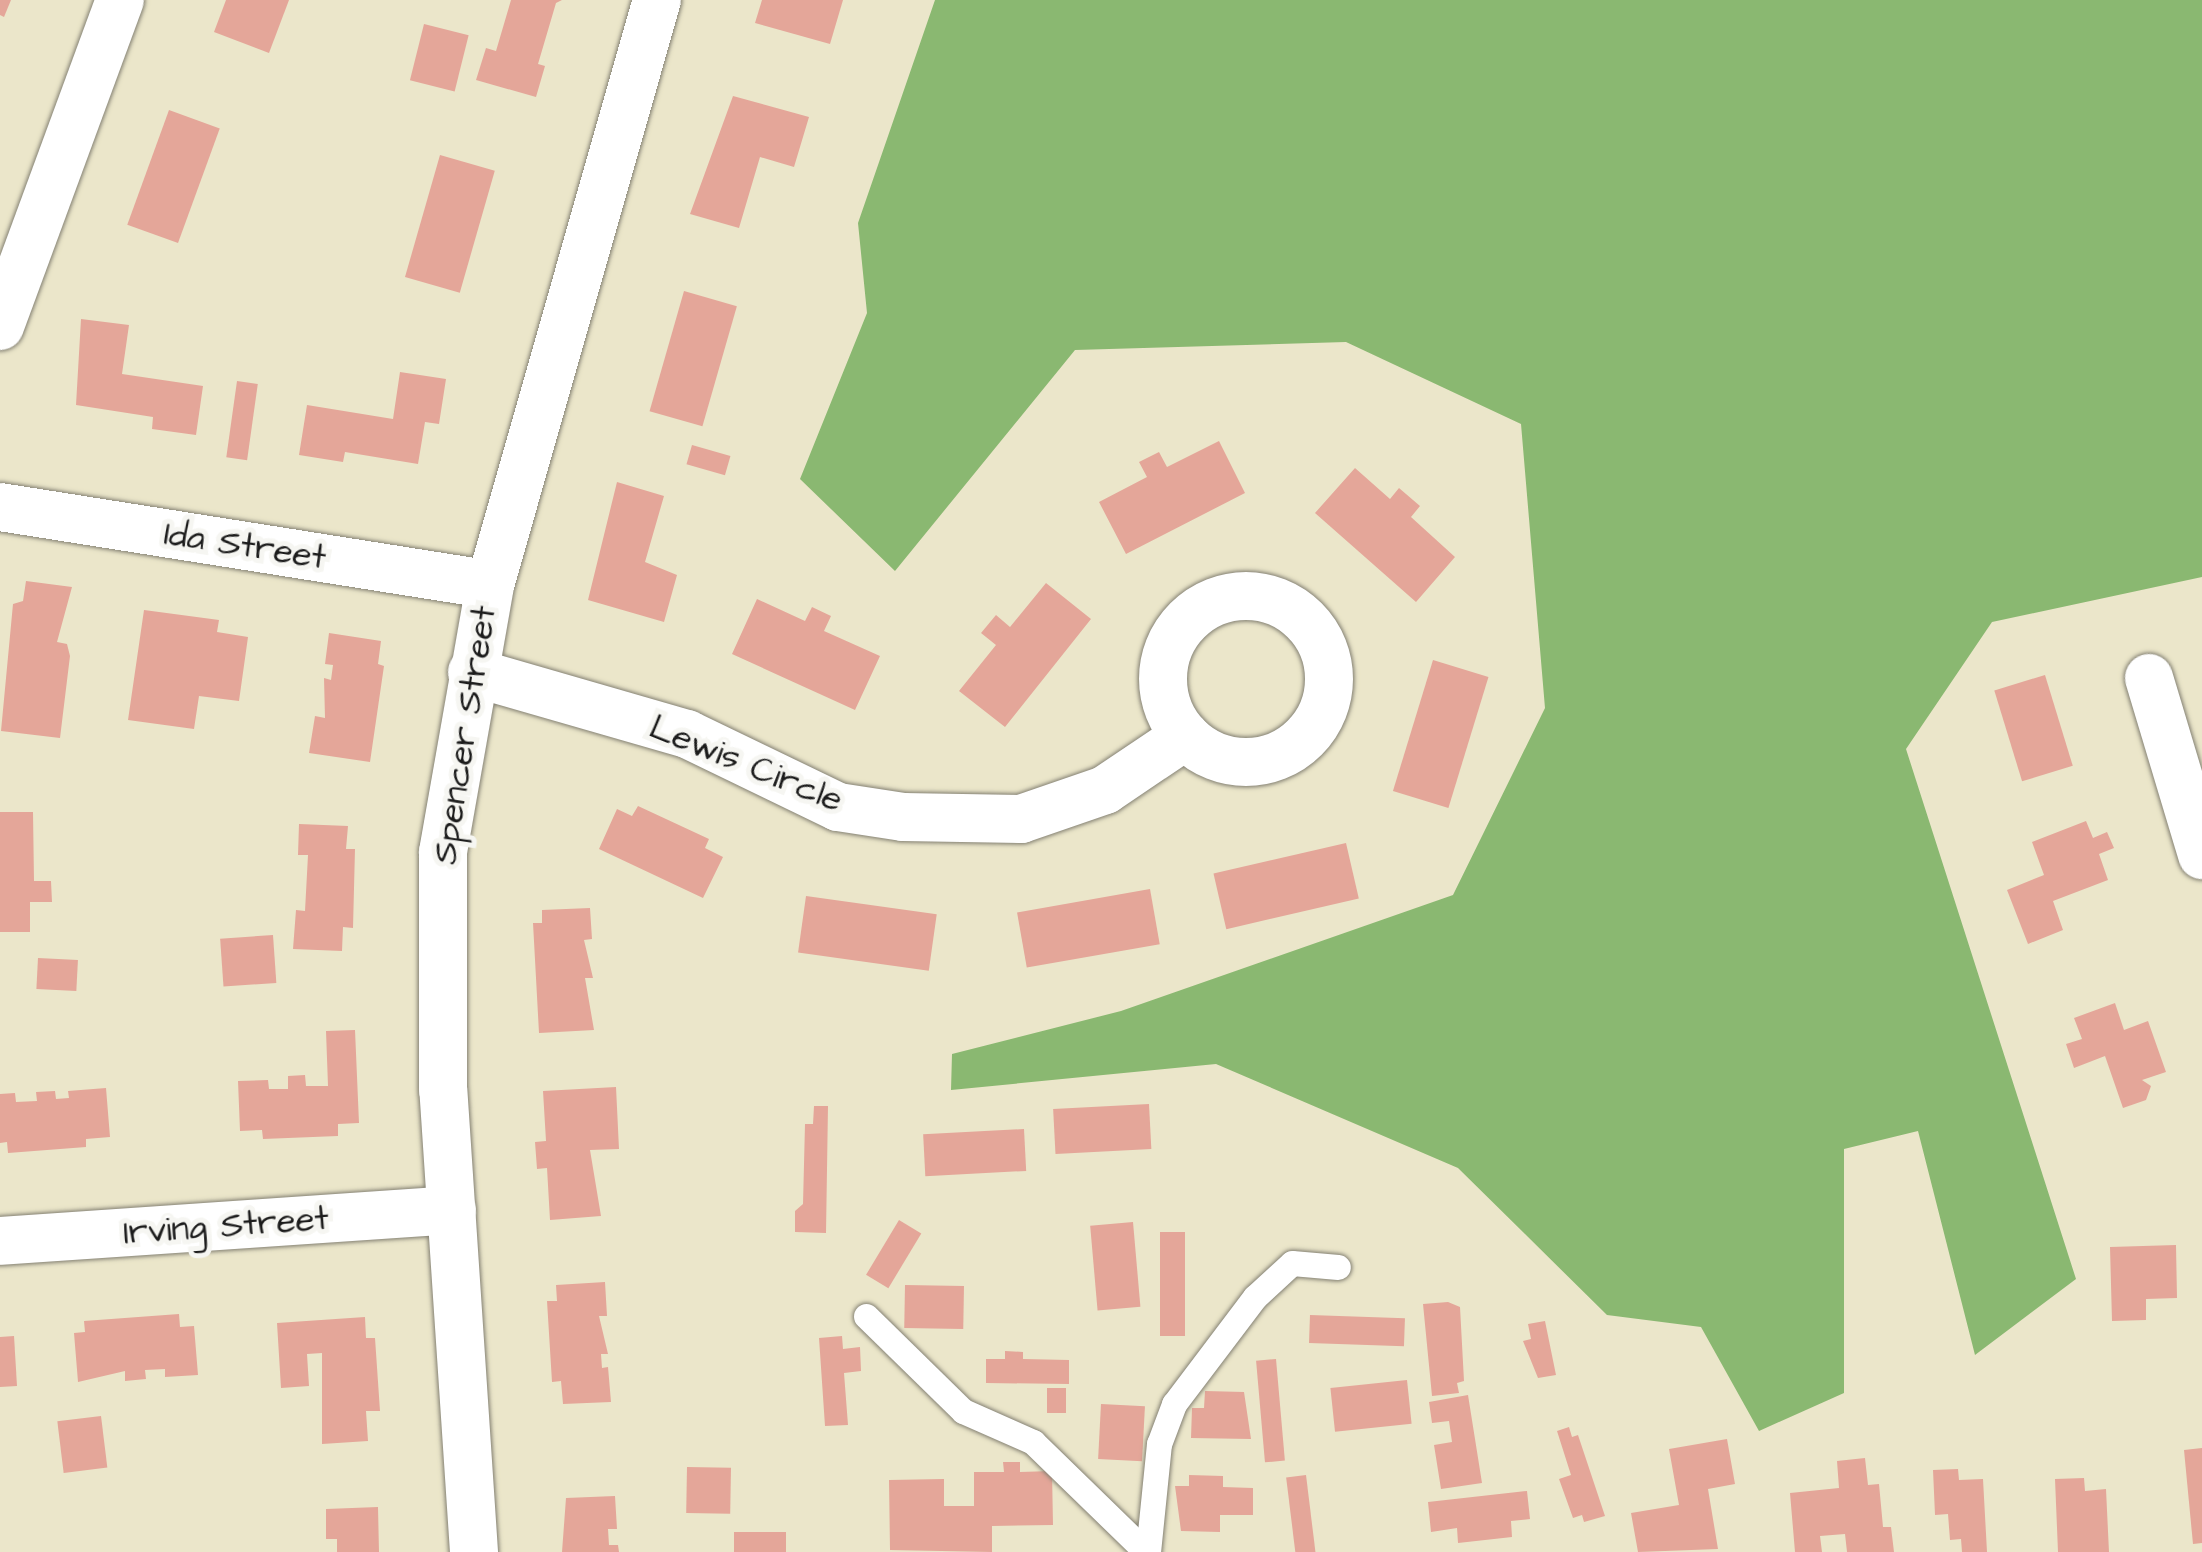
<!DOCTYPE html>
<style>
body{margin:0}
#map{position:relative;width:2202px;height:1552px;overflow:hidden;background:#ebe6ca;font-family:"Architects Daughter",sans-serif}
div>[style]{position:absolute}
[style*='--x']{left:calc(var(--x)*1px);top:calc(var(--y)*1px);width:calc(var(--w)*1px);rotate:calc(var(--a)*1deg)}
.forest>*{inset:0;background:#8ab871}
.building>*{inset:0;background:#e4a699;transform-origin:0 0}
.roads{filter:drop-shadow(0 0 2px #848173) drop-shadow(0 0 2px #848173)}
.service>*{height:25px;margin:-12.5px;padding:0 12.5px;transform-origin:12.5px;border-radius:12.5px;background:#fff}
.minor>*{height:48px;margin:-24px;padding:0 24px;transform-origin:24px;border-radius:24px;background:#fff}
.minor>.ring{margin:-24px;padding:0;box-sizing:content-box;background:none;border:48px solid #fff;border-radius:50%}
span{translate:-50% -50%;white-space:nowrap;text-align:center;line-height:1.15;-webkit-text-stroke:10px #f6f6f2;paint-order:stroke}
.street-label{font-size:35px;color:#1c1c1c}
</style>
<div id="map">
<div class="forest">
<i style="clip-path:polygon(935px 0,2202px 0,2202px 577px,1992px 622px,1906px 749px,2076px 1279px,1975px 1355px,1918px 1131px,1844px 1149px,1844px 1393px,1759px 1431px,1701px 1327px,1607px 1315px,1458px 1168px,1216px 1064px,951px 1090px,952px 1054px,1121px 1011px,1453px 895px,1545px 708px,1521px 424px,1346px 342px,1075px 350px,895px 571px,800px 479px,867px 313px,858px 223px)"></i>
</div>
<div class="building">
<i style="clip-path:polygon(0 0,11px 0,4px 17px,0 15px)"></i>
<i style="clip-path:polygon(226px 0,289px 0,269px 53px,214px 32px)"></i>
<i style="clip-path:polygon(511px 0,562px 0,556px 3px,538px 64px,545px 66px,536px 97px,476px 80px,486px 48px,496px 51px)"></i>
<i style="clip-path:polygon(762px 0,843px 0,830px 44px,755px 23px)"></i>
<i style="left:424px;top:24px;width:46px;height:58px;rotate:14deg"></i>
<i style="clip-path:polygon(733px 96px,809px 117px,794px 167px,760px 157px,739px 228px,690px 214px)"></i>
<i style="left:169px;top:110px;width:54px;height:122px;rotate:20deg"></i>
<i style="left:440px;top:155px;width:57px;height:127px;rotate:16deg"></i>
<i style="left:684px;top:291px;width:55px;height:125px;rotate:16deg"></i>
<i style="clip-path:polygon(81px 319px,129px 325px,122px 374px,203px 386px,196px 435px,152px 429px,153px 417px,76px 405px)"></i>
<i style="clip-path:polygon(400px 372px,446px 379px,439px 424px,425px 422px,418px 464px,345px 452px,343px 462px,299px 455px,307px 405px,393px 419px)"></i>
<i style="left:237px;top:381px;width:21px;height:77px;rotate:8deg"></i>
<i style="clip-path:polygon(1219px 441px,1245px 493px,1126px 554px,1099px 502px,1147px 477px,1139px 462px,1159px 452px,1167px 467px)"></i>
<i style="left:692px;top:445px;width:40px;height:20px;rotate:16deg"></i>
<i style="clip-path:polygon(1355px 468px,1390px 499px,1399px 488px,1420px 506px,1411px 517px,1455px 557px,1416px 602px,1315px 513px)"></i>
<i style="clip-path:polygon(617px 482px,664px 496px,645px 562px,677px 575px,664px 622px,588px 600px)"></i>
<i style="clip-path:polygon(26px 581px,72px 587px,57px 642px,67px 644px,70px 656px,60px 738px,1px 731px,13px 604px,23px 601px)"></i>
<i style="clip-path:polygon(1046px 583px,1091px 619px,1005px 727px,959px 691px,996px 645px,981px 633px,996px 615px,1010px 627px)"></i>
<i style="clip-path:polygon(757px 599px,805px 621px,812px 607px,831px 616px,824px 631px,880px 656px,855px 710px,732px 654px)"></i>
<i style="clip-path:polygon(144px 610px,219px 620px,217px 632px,248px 637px,239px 701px,199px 696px,194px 729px,128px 720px)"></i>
<i style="clip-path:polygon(329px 633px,381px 641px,378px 664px,384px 666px,370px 762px,309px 753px,315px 716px,325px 718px,324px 678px,331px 680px,333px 665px,325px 664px)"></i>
<i style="left:1433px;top:660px;width:58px;height:137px;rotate:17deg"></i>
<i style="left:2045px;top:675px;width:95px;height:53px;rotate:73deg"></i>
<i style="clip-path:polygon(638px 806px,709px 839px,705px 848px,723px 857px,703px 898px,599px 849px,617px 809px,632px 816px)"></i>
<i style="clip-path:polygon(0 812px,33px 812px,34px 881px,51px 881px,52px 902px,30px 902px,30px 932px,0 932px)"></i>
<i style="clip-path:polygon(2086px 821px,2093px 838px,2107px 832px,2114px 848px,2099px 854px,2108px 880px,2053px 901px,2063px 930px,2028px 944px,2007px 890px,2044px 875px,2032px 842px)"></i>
<i style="clip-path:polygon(299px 824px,348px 826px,346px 849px,355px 849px,353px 928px,343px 927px,342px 951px,293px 949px,296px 910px,305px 911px,308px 855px,298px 855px)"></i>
<i style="left:1346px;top:843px;width:57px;height:136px;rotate:77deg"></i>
<i style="left:1150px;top:889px;width:56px;height:135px;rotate:80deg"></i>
<i style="left:806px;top:896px;width:132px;height:57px;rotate:8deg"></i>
<i style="clip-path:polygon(590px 908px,592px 939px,584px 940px,593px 978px,585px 978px,594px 1030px,539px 1033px,533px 923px,542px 923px,542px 910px)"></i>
<i style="left:273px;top:935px;width:48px;height:53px;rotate:86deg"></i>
<i style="left:38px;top:958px;width:40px;height:31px;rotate:3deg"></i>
<i style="clip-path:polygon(2115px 1003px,2124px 1030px,2148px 1021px,2166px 1072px,2142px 1080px,2151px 1086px,2146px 1100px,2123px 1108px,2105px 1056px,2074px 1068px,2066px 1044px,2082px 1039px,2074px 1018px)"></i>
<i style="clip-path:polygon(355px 1030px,359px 1123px,338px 1124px,338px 1136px,263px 1139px,262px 1130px,240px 1131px,238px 1081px,268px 1080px,269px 1089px,288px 1089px,288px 1076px,305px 1075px,306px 1086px,328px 1086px,326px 1031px)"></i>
<i style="clip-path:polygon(616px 1087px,619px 1149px,590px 1150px,601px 1216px,550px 1220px,547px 1168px,537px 1169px,535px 1142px,546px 1141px,543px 1091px)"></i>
<i style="clip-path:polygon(106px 1088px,110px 1137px,86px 1139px,86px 1147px,8px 1153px,7px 1142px,0 1143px,0 1094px,15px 1093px,16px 1102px,37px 1101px,36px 1092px,55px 1091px,56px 1099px,69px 1098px,68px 1091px)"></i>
<i style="left:1149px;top:1104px;width:45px;height:96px;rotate:87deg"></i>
<i style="clip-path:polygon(814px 1106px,828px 1106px,826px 1233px,795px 1232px,795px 1211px,803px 1204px,805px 1124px,813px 1124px)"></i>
<i style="left:1024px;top:1129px;width:42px;height:101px;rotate:87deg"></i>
<i style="left:899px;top:1220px;width:26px;height:64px;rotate:31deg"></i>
<i style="left:1133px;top:1222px;width:85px;height:43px;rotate:85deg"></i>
<i style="left:1160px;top:1232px;width:25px;height:104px"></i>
<i style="clip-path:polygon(2176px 1245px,2177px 1298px,2146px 1299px,2146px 1320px,2112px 1321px,2110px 1247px)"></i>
<i style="clip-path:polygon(605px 1282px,607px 1316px,599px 1316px,608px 1354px,601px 1354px,602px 1368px,608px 1367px,611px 1402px,563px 1404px,561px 1381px,552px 1382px,547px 1301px,557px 1301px,556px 1285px)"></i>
<i style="left:905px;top:1285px;width:59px;height:43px;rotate:1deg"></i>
<i style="clip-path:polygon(1448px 1302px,1460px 1307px,1464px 1381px,1457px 1383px,1459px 1393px,1432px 1396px,1423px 1304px)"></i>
<i style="clip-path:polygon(179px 1314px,180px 1327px,194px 1326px,198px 1375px,165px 1377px,165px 1369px,145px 1370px,146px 1379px,125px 1381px,125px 1371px,78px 1382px,74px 1333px,85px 1332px,84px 1321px)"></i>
<i style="left:1310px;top:1315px;width:95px;height:28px;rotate:2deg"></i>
<i style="clip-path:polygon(365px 1317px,366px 1338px,375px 1338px,380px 1411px,366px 1411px,368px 1441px,322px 1444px,322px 1353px,307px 1354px,309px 1386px,281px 1388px,277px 1323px)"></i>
<i style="clip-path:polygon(1545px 1321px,1556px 1375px,1538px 1378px,1523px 1341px,1531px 1339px,1528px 1324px)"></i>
<i style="clip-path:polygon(14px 1336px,17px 1386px,0 1387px,0 1337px)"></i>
<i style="clip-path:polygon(842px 1336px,843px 1349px,860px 1347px,861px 1371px,844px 1373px,848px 1425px,825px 1426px,819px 1338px)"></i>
<i style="clip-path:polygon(1005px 1351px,1023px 1352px,1023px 1359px,1069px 1360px,1069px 1384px,986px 1383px,986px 1359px,1005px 1359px)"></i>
<i style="left:1276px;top:1359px;width:102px;height:20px;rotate:85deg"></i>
<i style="left:1407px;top:1380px;width:44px;height:77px;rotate:84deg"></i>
<i style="left:1047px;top:1388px;width:19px;height:25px"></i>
<i style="clip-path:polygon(1205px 1391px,1244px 1392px,1251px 1439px,1191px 1438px,1192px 1408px,1204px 1408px)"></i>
<i style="clip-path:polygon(1468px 1395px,1482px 1483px,1441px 1489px,1434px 1445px,1452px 1442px,1449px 1421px,1432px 1423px,1429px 1402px)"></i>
<i style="left:1101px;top:1404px;width:44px;height:55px;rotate:3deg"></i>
<i style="left:101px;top:1416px;width:52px;height:44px;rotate:83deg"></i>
<i style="clip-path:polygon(1569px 1427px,1572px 1437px,1578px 1435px,1605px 1516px,1584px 1522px,1582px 1515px,1573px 1518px,1559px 1479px,1571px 1475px,1557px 1431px)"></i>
<i style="clip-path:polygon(1727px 1439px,1735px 1484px,1708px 1489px,1718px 1549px,1638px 1552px,1631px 1513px,1679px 1505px,1669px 1449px)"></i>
<i style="clip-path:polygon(2202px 1448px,2202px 1543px,2193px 1544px,2184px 1450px)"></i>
<i style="clip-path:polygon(1865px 1458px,1868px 1485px,1879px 1484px,1883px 1527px,1891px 1527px,1894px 1552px,1847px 1552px,1845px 1534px,1820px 1536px,1822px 1552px,1795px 1552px,1790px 1493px,1839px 1488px,1837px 1461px)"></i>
<i style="clip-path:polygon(1003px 1462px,1020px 1462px,1020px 1472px,1052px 1471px,1053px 1525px,992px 1526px,992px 1552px,890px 1550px,889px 1480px,944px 1479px,944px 1506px,974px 1506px,974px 1472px,1004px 1472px)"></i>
<i style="left:687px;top:1467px;width:44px;height:46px;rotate:1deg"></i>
<i style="clip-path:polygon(1958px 1469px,1959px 1480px,1983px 1479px,1987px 1552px,1962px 1552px,1961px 1539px,1950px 1540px,1948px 1514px,1935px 1515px,1933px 1470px)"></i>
<i style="clip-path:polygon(1189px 1475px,1223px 1476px,1223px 1487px,1253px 1488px,1253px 1515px,1220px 1515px,1220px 1532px,1181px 1531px,1175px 1486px,1189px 1486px)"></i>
<i style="left:1306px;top:1475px;width:78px;height:20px;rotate:83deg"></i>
<i style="clip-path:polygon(2084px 1478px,2085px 1491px,2106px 1489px,2109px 1552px,2058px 1552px,2055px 1479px)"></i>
<i style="clip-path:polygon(1527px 1491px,1530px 1519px,1511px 1521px,1512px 1537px,1458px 1543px,1457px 1528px,1431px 1532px,1428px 1502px)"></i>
<i style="clip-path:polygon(615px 1496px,617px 1529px,608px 1529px,609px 1545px,618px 1545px,619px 1552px,562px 1552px,566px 1498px)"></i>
<i style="clip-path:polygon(378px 1507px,379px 1552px,337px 1552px,337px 1539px,326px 1539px,326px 1509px)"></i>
<i style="left:786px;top:1532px;width:20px;height:52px;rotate:90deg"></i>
</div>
<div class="roads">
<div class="service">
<i style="--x:866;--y:1316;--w:136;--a:44.4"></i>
<i style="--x:963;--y:1411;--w:77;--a:23.9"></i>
<i style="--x:1033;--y:1442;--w:158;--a:44.2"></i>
<i style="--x:1148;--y:1552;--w:109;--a:-84.2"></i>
<i style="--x:1159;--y:1444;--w:43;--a:-69.4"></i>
<i style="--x:1174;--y:1404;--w:134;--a:-52.9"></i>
<i style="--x:1255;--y:1297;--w:50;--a:-42.6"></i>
<i style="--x:1292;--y:1263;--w:46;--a:5"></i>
</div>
<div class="minor">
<i style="--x:0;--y:326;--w:347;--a:-69.8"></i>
<i style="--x:0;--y:507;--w:496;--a:9"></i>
<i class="ring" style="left:1163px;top:596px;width:118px;height:118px"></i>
<i style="--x:472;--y:672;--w:224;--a:16.1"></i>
<i style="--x:687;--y:734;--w:168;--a:25.8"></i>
<i style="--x:838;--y:807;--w:66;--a:8.7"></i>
<i style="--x:903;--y:817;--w:118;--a:1"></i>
<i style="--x:1021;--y:819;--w:89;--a:-19"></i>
<i style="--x:1105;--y:790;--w:97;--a:-34"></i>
<i style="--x:2149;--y:678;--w:185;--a:73.3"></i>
<i style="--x:0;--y:1241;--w:453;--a:-3.9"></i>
<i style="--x:474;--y:1552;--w:463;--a:-93.8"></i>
<i style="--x:443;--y:1090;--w:238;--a:-90"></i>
<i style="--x:443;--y:852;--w:271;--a:-80"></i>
<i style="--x:490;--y:585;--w:608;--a:-74.07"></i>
</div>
</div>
<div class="street-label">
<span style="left:245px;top:546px;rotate:9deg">Ida Street</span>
<span style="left:465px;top:735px;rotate:-81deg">Spencer Street</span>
<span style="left:746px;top:764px;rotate:22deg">Lewis Circle</span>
<span style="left:226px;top:1226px;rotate:-4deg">Irving Street</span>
</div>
</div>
